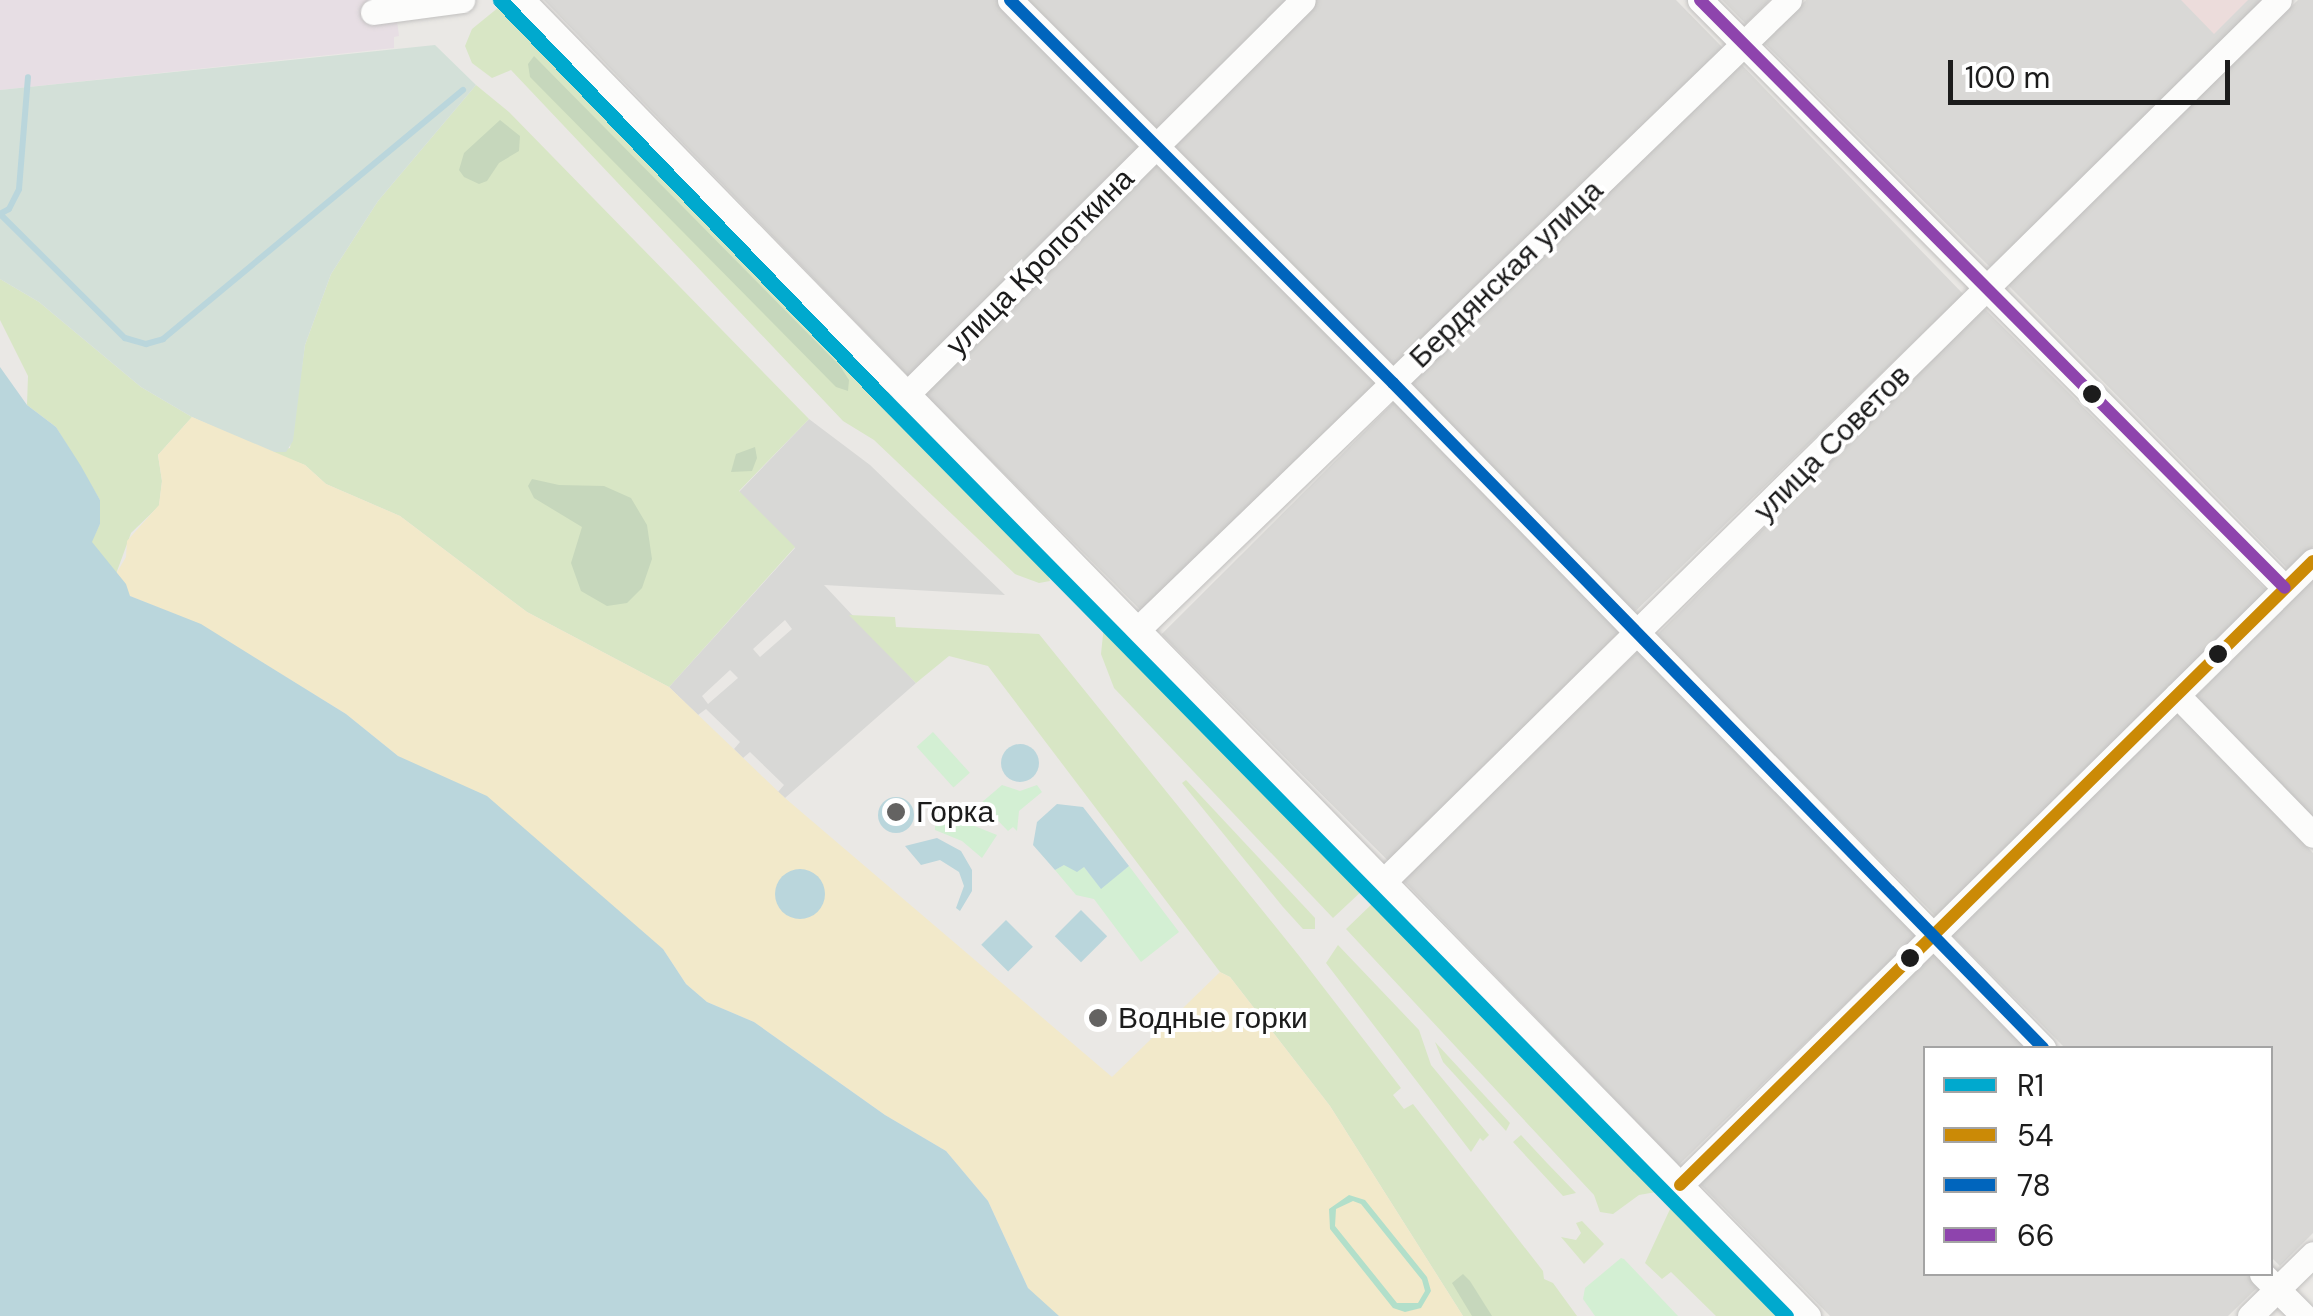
<!DOCTYPE html>
<meta charset="utf-8">
<style>
body{margin:0}
#map{position:relative;width:2313px;height:1316px;overflow:hidden;background:#eae8e5;font-family:"DM Sans",sans-serif}
div>[style]{position:absolute}
[style*='--x']{left:calc(var(--x)*1px);top:calc(var(--y)*1px);width:calc(var(--w)*1px);rotate:calc(var(--a)*1deg)}
.residential>*{inset:0;background:#d9d8d6;transform-origin:0 0}
.commercial>*{inset:0;background:#ecdcdb}
.industrial>*{inset:0;background:#e7dee4}
.religious>*{inset:0;background:#d8d8d6}
.grass>*{inset:0;background:#d8e6c5}
.forest>*{inset:0;background:#c6d7bc}
.wetland>*{inset:0;background:#d3e0d8}
.sand>*{inset:0;background:#f2e9ca}
.park>*{inset:0;background:#d3efd3;transform-origin:0 0}
.pitch>*{inset:0;background:#b2dfca}
.water>*{inset:0;background:#bad6dc;transform-origin:0 0}
.round{border-radius:50%}
.stream>*{height:6px;margin:-3px;padding:0 3px;transform-origin:3px;border-radius:3px;background:#bad6dc}
.roads{filter:drop-shadow(0 0 2px #c1c0bf) drop-shadow(0 0 2px #c1c0bf)}
.minor>*{height:25px;margin:-12.5px;padding:0 12.5px;transform-origin:12.5px;border-radius:12.5px;background:#fcfcfb}
.bus-1>*{height:12px;margin:-6px;padding:0 6px;transform-origin:6px;border-radius:6px;background:#cb8a06}
.bus-2>*{height:12px;margin:-6px;padding:0 6px;transform-origin:6px;border-radius:6px;background:#0065bd}
.bus-3>*{height:12px;margin:-6px;padding:0 6px;transform-origin:6px;border-radius:6px;background:#8e44ad}
.rail-1>*{height:15px;margin:-7.5px;padding:0 7.5px;transform-origin:7.5px;border-radius:7.5px;background:#00a9ce}
.dots>*{width:28px;height:28px;translate:-50% -50%;box-sizing:border-box;border:5px solid #fff;border-radius:50%}
span{translate:-50% -50%;white-space:nowrap;text-align:center;line-height:1.15;-webkit-text-stroke:8px #fff;paint-order:stroke}
.street-label{font-size:30px;color:#1c1c1c}
.poi-label{font-size:30px;color:#1c1c1c}
.left{translate:0 -50%;text-align:left}
.legend{position:absolute;left:1923px;top:1046px;width:350px;height:230px;box-sizing:border-box;background:#fff;border:2px solid #a4a4a4;margin:0;padding:12px 18px;list-style:none;font-size:30px;color:#1c1c1c}
.legend li{display:flex;align-items:center;gap:20px;height:50px}
.legend b{width:50px;border:2px solid #a4a4a4}
.scale{position:absolute;left:1948px;top:60px;width:282px;height:45px;box-sizing:border-box;border:5px solid #1c1c1c;border-top:0;padding-left:12px;font-size:30px;line-height:35px;white-space:nowrap;color:#1c1c1c;-webkit-text-stroke:8px #fff;paint-order:stroke}
</style>
<div id="map">
<div class="residential">
<i style="clip-path:polygon(544px 0,1289px 0,910px 378px)"></i>
<i style="clip-path:polygon(1314px 0,1676px 0,1723px 48px,1395px 372px,1169px 143px)"></i>
<i style="clip-path:polygon(1722px 0,1770px 0,1746px 24px)"></i>
<i style="clip-path:polygon(1806px 0,2265px 0,1991px 268px,1763px 42px)"></i>
<i style="clip-path:polygon(2298px 0,2313px 0,2313px 547px,2289px 570px,2008px 285px)"></i>
<i style="left:1739px;top:62px;width:323px;height:462px;rotate:46deg"></i>
<i style="left:1153px;top:160px;width:320px;height:327px;rotate:45deg"></i>
<i style="left:1984px;top:308px;width:400px;height:464px;rotate:45deg"></i>
<i style="left:1395px;top:401px;width:322px;height:330px;rotate:45deg"></i>
<i style="clip-path:polygon(2313px 580px,2313px 824px,2191px 701px)"></i>
<i style="left:1640px;top:649px;width:398px;height:331px;rotate:46deg"></i>
<i style="clip-path:polygon(2177px 712px,2313px 853px,2313px 1233px,2280px 1266px,2271px 1257px,2270px 1048px,2065px 1048px,1951px 934px)"></i>
<i style="clip-path:polygon(1936px 951px,2032px 1048px,1926px 1048px,1926px 1274px,2251px 1274px,2261px 1284px,2228px 1316px,1830px 1316px,1699px 1183px)"></i>
</div>
<div class="commercial">
<i style="clip-path:polygon(2181px 0,2248px 0,2214px 34px)"></i>
</div>
<div class="industrial">
<i style="clip-path:polygon(0 0,373px 0,397px 21px,399px 36px,394px 37px,394px 48px,0 90px)"></i>
</div>
<div class="religious">
<i style="clip-path:polygon(evenodd,809px 419px,870px 465px,1005px 595px,824px 585px,916px 683px,785px 798px,778px 792px,784px 785px,750px 752px,743px 758px,734px 749px,740px 742px,706px 709px,698px 715px,669px 687px,795px 548px,739px 492px,809px 419px,785px 620px,792px 629px,760px 657px,753px 649px,785px 620px,809px 419px,730px 670px,738px 678px,708px 704px,702px 696px,730px 670px)"></i>
</div>
<div class="grass">
<i style="clip-path:polygon(499px 7px,1046px 569px,1050px 581px,1039px 583px,1015px 574px,874px 440px,843px 421px,511px 70px,492px 78px,472px 63px,465px 46px,472px 29px)"></i>
<i style="clip-path:polygon(476px 85px,509px 112px,809px 419px,739px 491px,795px 547px,669px 687px,527px 612px,400px 516px,326px 484px,305px 465px,269px 452px,290px 448px,305px 345px,331px 274px,378px 201px)"></i>
<i style="clip-path:polygon(0 279px,39px 302px,141px 387px,192px 417px,158px 455px,162px 481px,159px 506px,131px 533px,116px 574px,91px 542px,100px 524px,100px 500px,56px 427px,27px 405px,28px 376px,0 320px)"></i>
<i style="clip-path:polygon(849px 615px,895px 617px,896px 627px,1039px 634px,1300px 957px,1401px 1088px,1393px 1095px,1404px 1109px,1413px 1104px,1543px 1271px,1544px 1279px,1553px 1283px,1577px 1316px,1463px 1316px,1330px 1106px,1230px 977px,1220px 972px,988px 666px,949px 656px,916px 683px)"></i>
<i style="clip-path:polygon(1104px 625px,1364px 889px,1333px 918px,1114px 688px,1101px 654px)"></i>
<i style="clip-path:polygon(1146px 653px,1373px 887px,1370px 889px,1138px 654px)"></i>
<i style="clip-path:polygon(1186px 780px,1315px 918px,1315px 929px,1303px 929px,1283px 907px,1182px 783px)"></i>
<i style="clip-path:polygon(1376px 891px,1794px 1316px,1787px 1316px,1373px 893px)"></i>
<i style="clip-path:polygon(1374px 902px,1656px 1192px,1639px 1195px,1613px 1214px,1600px 1212px,1594px 1195px,1346px 929px)"></i>
<i style="clip-path:polygon(1338px 945px,1419px 1030px,1431px 1065px,1489px 1135px,1483px 1141px,1480px 1138px,1471px 1152px,1326px 963px)"></i>
<i style="clip-path:polygon(1435px 1042px,1510px 1123px,1506px 1131px,1443px 1062px)"></i>
<i style="clip-path:polygon(1521px 1135px,1547px 1163px,1576px 1193px,1563px 1196px,1513px 1142px)"></i>
<i style="clip-path:polygon(1671px 1207px,1777px 1316px,1716px 1316px,1671px 1272px,1662px 1279px,1645px 1263px)"></i>
<i style="clip-path:polygon(1582px 1221px,1604px 1244px,1584px 1264px,1561px 1237px,1576px 1240px,1581px 1233px,1576px 1223px)"></i>
</div>
<div class="forest">
<i style="clip-path:polygon(534px 56px,840px 366px,849px 380px,848px 391px,836px 387px,530px 77px,528px 64px)"></i>
<i style="clip-path:polygon(500px 120px,520px 136px,519px 151px,499px 163px,487px 181px,479px 184px,464px 177px,459px 170px,464px 153px)"></i>
<i style="clip-path:polygon(755px 447px,757px 458px,752px 471px,731px 472px,736px 454px)"></i>
<i style="clip-path:polygon(532px 479px,559px 485px,604px 486px,631px 498px,647px 525px,652px 559px,642px 588px,627px 603px,607px 606px,581px 591px,571px 563px,582px 527px,534px 498px,528px 486px)"></i>
<i style="clip-path:polygon(1463px 1274px,1470px 1281px,1492px 1316px,1472px 1316px,1452px 1283px)"></i>
</div>
<div class="wetland">
<i style="clip-path:polygon(435px 45px,476px 85px,378px 201px,331px 274px,305px 345px,293px 441px,286px 452px,269px 452px,192px 417px,141px 387px,39px 302px,0 279px,0 90px)"></i>
</div>
<div class="sand">
<i style="clip-path:polygon(192px 417px,305px 465px,326px 484px,400px 516px,527px 612px,669px 687px,785px 798px,1112px 1077px,1220px 972px,1230px 977px,1330px 1106px,1463px 1316px,1059px 1316px,1045px 1308px,1028px 1288px,988px 1201px,946px 1151px,885px 1115px,754px 1022px,707px 1002px,686px 984px,663px 949px,607px 903px,433px 774px,398px 756px,346px 714px,201px 625px,130px 596px,116px 574px,126px 557px,127px 541px,159px 505px,162px 481px,158px 455px)"></i>
</div>
<div class="park">
<i style="left:933px;top:732px;width:55px;height:22px;rotate:48deg"></i>
<i style="clip-path:polygon(1002px 785px,1020px 791px,1037px 785px,1042px 792px,1019px 811px,1017px 831px,1013px 827px,1008px 831px,981px 803px)"></i>
<i style="clip-path:polygon(935px 810px,997px 835px,982px 858px,962px 841px,935px 830px)"></i>
<i style="clip-path:polygon(1064px 865px,1084px 867px,1101px 888px,1129px 866px,1179px 932px,1141px 962px,1094px 899px,1076px 895px,1055px 870px)"></i>
<i style="clip-path:polygon(1621px 1258px,1624px 1259px,1678px 1316px,1595px 1316px,1583px 1299px,1585px 1288px)"></i>
</div>
<div class="pitch">
<i style="clip-path:polygon(evenodd,1349px 1195px,1365px 1200px,1427px 1277px,1431px 1291px,1421px 1308px,1405px 1312px,1393px 1308px,1330px 1229px,1329px 1209px,1349px 1195px,1353px 1201px,1361px 1204px,1422px 1280px,1425px 1291px,1418px 1303px,1397px 1303px,1335px 1226px,1336px 1209px,1353px 1201px)"></i>
</div>
<div class="water">
<i style="clip-path:polygon(0 367px,27px 405px,56px 427px,81px 466px,100px 500px,100px 524px,92px 542px,126px 584px,130px 596px,201px 624px,346px 714px,398px 756px,487px 796px,663px 949px,686px 984px,707px 1002px,754px 1022px,885px 1115px,946px 1151px,988px 1201px,1028px 1288px,1059px 1316px,0 1316px)"></i>
<i class="round" style="left:1001px;top:744px;width:38px;height:38px"></i>
<i class="round" style="left:878px;top:797px;width:36px;height:36px"></i>
<i style="clip-path:polygon(1057px 804px,1083px 807px,1129px 866px,1101px 889px,1084px 867px,1077px 872px,1064px 865px,1055px 870px,1033px 845px,1037px 822px)"></i>
<i style="clip-path:polygon(937px 838px,961px 851px,972px 870px,972px 891px,960px 911px,956px 908px,964px 886px,959px 872px,940px 860px,921px 865px,905px 846px)"></i>
<i class="round" style="left:775px;top:869px;width:50px;height:50px"></i>
<i style="left:1081px;top:910px;width:37px;height:37px;rotate:45deg"></i>
<i style="left:1006px;top:920px;width:38px;height:35px;rotate:45deg"></i>
</div>
<div class="stream">
<i style="--x:0;--y:214;--w:176;--a:44.8"></i>
<i style="--x:125;--y:338;--w:22;--a:16"></i>
<i style="--x:146;--y:344;--w:18;--a:-16"></i>
<i style="--x:163;--y:339;--w:390;--a:-39.7"></i>
<i style="--x:0;--y:214;--w:10;--a:-29"></i>
<i style="--x:9;--y:209;--w:22;--a:-63"></i>
<i style="--x:19;--y:189;--w:112;--a:-85.4"></i>
</div>
<div class="roads">
<div class="minor">
<i style="--x:522;--y:0;--w:1840;--a:45.66"></i>
<i style="--x:1010;--y:0;--w:542;--a:45"></i>
<i style="--x:1393;--y:383;--w:930;--a:45.65"></i>
<i style="--x:1700;--y:0;--w:829;--a:45.15"></i>
<i style="--x:373;--y:12;--w:90;--a:-7.7"></i>
<i style="--x:905;--y:396;--w:561;--a:-44.86"></i>
<i style="--x:1136;--y:631;--w:908;--a:-44.02"></i>
<i style="--x:2177;--y:695;--w:195;--a:45.8"></i>
<i style="--x:1383;--y:882;--w:1257;--a:-44.55"></i>
<i style="--x:1680;--y:1185;--w:889;--a:-44.59"></i>
<i style="--x:2262;--y:1274;--w:59;--a:45"></i>
<i style="--x:2250;--y:1316;--w:88;--a:-44.5"></i>
</div>
</div>
<div class="bus-1">
<i style="--x:1680;--y:1185;--w:889;--a:-44.59"></i>
</div>
<div class="bus-2">
<i style="--x:1010;--y:0;--w:542;--a:45"></i>
<i style="--x:1393;--y:383;--w:930;--a:45.65"></i>
</div>
<div class="bus-3">
<i style="--x:1700;--y:0;--w:829;--a:45.15"></i>
</div>
<div class="rail-1">
<i style="--x:500;--y:0;--w:551;--a:46.1"></i>
<i style="--x:882;--y:397;--w:1289;--a:45.47"></i>
</div>
<div class="dots">
<i style="left:2092px;top:394px;background:#1c1c1c"></i>
<i style="left:2218px;top:654px;background:#1c1c1c"></i>
<i style="left:896px;top:812px;background:#646362"></i>
<i style="left:1910px;top:958px;background:#1c1c1c"></i>
<i style="left:1098px;top:1018px;background:#646362"></i>
</div>
<div class="street-label">
<span style="left:1040px;top:262px;rotate:-45deg">улица Кропоткина</span>
<span style="left:1506px;top:274px;rotate:-44deg">Бердянская улица</span>
<span style="left:1832px;top:443px;rotate:-45deg">улица Советов</span>
</div>
<div class="poi-label">
<span class="left" style="left:916px;top:812px">Горка</span>
<span class="left" style="left:1118px;top:1018px">Водные горки</span>
</div>
<ul class="legend">
<li><b style="height:12px;background:#00a9ce"></b>R1</li>
<li><b style="height:12px;background:#cb8a06"></b>54</li>
<li><b style="height:12px;background:#0065bd"></b>78</li>
<li><b style="height:12px;background:#8e44ad"></b>66</li>
</ul>
<div class="scale">100 m</div>
</div>
